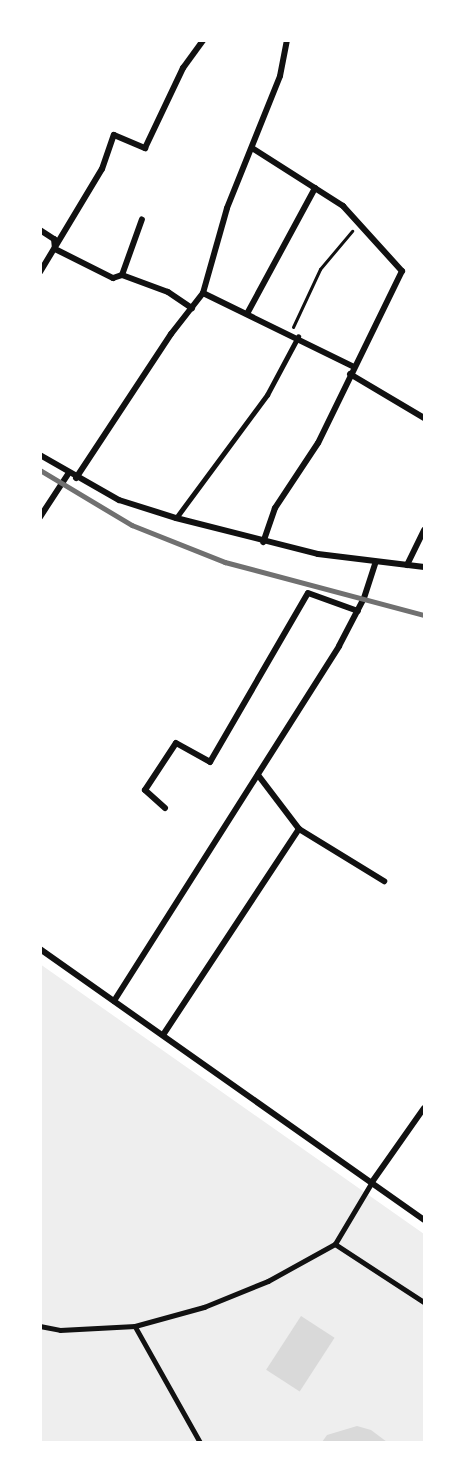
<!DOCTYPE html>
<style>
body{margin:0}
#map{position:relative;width:465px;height:1483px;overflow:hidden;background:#fff;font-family:Rubik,sans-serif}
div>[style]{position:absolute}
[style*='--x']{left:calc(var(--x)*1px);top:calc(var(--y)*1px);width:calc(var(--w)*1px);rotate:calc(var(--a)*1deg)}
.green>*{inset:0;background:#eee}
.water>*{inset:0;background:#d9d9d9;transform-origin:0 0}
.path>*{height:3px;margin:-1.5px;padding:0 1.5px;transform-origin:1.5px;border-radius:1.5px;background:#111}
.service>*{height:4.5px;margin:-2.25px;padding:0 2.25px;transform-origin:2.25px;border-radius:2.25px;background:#111}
.minor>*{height:6px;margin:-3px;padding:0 3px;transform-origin:3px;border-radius:3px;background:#111}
.rail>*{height:4.5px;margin:-2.25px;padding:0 2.25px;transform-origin:2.25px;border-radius:2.25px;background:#707070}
span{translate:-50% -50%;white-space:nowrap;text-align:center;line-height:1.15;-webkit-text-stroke:5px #fff;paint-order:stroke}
.frame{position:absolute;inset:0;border:42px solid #fff;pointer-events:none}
</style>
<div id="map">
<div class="green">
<i style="clip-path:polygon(40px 964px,424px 1234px,424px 1442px,41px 1442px)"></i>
</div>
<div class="water">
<i style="left:301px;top:1316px;width:40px;height:64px;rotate:33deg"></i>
<i style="clip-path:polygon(357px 1426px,371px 1430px,387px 1442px,322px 1442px,327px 1435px)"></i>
</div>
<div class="path">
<i style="--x:293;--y:327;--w:64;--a:-65"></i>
<i style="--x:320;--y:269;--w:50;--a:-49.9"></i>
</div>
<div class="service">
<i style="--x:176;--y:518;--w:153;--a:-53.5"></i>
<i style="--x:267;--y:395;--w:66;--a:-61.9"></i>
<i style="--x:335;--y:1244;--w:106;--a:33.1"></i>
<i style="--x:40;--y:1326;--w:20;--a:11"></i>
<i style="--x:60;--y:1330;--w:75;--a:-3.1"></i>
<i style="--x:135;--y:1326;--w:72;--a:-15.4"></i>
<i style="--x:204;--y:1307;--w:69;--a:-22.1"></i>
<i style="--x:268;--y:1281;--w:77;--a:-28.9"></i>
<i style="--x:335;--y:1244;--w:72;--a:-59.2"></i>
<i style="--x:135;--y:1326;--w:133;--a:60.7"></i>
</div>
<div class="minor">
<i style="--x:252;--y:148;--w:108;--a:32.5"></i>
<i style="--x:343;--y:206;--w:88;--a:47.8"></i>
<i style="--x:402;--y:271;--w:191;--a:116"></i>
<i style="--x:318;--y:443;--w:78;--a:123.5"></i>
<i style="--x:275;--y:508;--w:36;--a:109"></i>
<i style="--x:40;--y:230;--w:17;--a:33"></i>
<i style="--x:54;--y:239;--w:10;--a:84"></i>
<i style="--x:55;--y:249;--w:65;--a:26.6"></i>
<i style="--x:113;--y:278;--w:9;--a:-18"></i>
<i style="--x:122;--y:275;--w:49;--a:20.3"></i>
<i style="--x:168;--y:292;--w:29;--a:34"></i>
<i style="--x:40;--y:272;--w:120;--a:-59"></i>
<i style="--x:102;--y:169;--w:36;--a:-71"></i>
<i style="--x:114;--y:135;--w:34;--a:23"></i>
<i style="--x:145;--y:148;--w:89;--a:-64.6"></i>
<i style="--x:183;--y:68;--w:34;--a:-54"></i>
<i style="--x:122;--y:275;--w:59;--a:-70.3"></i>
<i style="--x:203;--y:293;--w:168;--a:26.1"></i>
<i style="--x:248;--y:312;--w:141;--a:-61.6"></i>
<i style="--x:350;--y:374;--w:86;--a:30.7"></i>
<i style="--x:40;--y:455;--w:91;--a:29.7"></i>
<i style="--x:119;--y:500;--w:60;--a:17.5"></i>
<i style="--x:176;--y:518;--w:146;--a:14.2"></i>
<i style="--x:318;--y:554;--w:107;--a:7"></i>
<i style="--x:76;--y:478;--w:173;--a:-56.6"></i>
<i style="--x:171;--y:334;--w:52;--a:-52"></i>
<i style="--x:203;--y:293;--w:88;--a:-74.2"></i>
<i style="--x:227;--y:208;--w:142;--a:-68.1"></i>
<i style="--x:280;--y:76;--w:37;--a:-79"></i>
<i style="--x:40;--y:517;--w:51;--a:-56.9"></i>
<i style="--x:407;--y:565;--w:39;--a:-64"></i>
<i style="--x:258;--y:775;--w:68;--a:52.8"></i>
<i style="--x:299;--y:829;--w:100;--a:31.5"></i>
<i style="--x:165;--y:808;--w:27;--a:-138"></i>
<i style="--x:145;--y:790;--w:56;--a:-56.6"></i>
<i style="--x:176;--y:743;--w:39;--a:29"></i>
<i style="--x:210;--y:762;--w:195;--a:-59.9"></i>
<i style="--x:308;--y:593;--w:53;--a:19.8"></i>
<i style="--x:40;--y:949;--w:470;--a:35.2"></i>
<i style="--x:114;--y:1001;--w:420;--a:-57.6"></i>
<i style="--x:339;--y:646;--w:54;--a:-62.5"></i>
<i style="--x:364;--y:598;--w:38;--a:-72"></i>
<i style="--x:163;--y:1035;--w:247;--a:-56.6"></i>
<i style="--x:372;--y:1182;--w:90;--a:-54.9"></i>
</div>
<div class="rail">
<i style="--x:40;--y:470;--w:107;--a:30.9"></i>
<i style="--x:132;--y:525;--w:100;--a:21.7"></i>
<i style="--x:225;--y:562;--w:206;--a:14.9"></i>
</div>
<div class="frame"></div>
</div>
